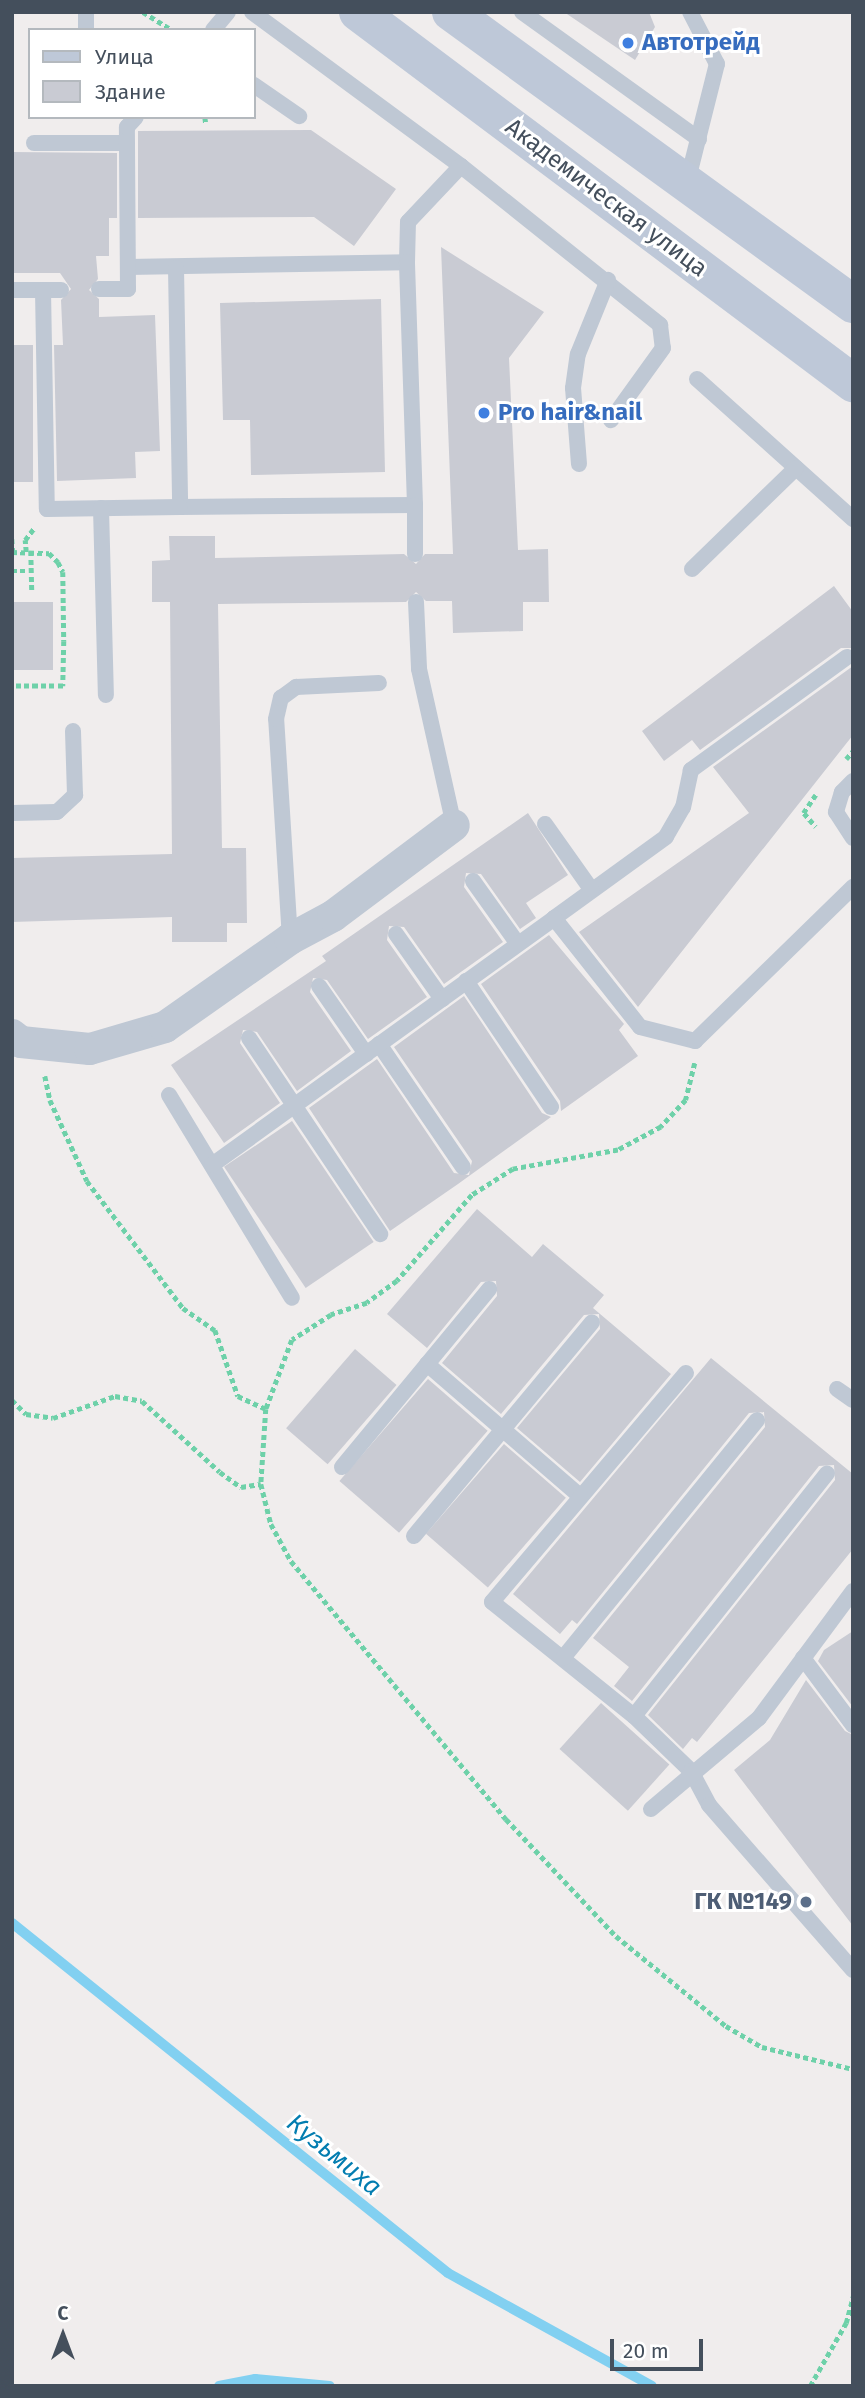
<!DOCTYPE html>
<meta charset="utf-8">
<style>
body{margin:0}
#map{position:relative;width:865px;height:2398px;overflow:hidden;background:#f0eded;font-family:"Fira Sans",sans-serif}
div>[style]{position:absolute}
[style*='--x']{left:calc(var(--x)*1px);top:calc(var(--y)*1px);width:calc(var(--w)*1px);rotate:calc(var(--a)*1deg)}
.stream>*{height:10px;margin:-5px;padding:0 5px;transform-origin:5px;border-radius:5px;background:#82d0f1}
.building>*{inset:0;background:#c9cbd3;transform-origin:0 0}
.path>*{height:4.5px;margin-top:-2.25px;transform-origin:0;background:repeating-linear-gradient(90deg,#6ed1a9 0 5px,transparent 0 8.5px)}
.lane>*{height:16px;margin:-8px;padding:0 8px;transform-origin:8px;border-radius:8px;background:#bfc8d4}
.street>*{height:32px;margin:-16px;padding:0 16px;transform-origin:16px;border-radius:16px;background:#bfc8d4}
.secondary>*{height:38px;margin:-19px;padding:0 19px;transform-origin:19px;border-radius:19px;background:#bec8d8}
.dots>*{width:19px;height:19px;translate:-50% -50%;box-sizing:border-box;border:4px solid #fff;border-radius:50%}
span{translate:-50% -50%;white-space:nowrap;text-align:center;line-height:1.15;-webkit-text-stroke:6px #fff;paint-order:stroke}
.shop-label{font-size:24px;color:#366cbe;font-weight:700}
.left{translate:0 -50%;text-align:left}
.street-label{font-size:24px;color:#444f5c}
.service-label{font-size:24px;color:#4e5e75;font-weight:700}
.right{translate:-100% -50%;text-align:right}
.water-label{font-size:26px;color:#037db0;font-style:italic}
.frame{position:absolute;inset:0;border:14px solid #444f5c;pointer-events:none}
.legend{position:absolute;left:28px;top:28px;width:228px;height:91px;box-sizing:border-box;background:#fff;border:2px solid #b4b9be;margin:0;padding:9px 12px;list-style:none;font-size:21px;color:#444f5c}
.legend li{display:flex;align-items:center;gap:14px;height:35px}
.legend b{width:35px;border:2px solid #b4b9be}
.north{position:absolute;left:28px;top:2300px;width:70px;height:70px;-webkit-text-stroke:5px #fff;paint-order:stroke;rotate:0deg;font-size:19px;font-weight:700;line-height:28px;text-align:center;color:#444f5c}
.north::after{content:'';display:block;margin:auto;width:24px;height:32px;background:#444f5c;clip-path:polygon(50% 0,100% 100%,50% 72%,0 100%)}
.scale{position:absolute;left:610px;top:2339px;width:93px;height:32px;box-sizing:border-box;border:4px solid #444f5c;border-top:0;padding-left:9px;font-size:21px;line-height:24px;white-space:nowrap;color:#444f5c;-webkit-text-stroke:5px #fff;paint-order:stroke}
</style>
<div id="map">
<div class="stream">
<i style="--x:12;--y:1923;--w:559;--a:38.76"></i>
<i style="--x:448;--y:2273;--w:233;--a:29"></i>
<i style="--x:219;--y:2386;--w:37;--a:-11"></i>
<i style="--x:255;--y:2379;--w:75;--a:5.3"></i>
</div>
<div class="building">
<i style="clip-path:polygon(564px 12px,649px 12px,655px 27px,635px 60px)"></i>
<i style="clip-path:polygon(311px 130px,396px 189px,354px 246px,314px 217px,138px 218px,138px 131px)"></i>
<i style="clip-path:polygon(12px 152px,117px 153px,117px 218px,109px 218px,109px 256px,96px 256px,98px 279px,89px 290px,99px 299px,99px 317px,155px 315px,160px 451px,135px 452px,136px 478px,57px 481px,54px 345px,63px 345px,61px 300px,71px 289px,60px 273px,12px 273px)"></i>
<i style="clip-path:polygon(441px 247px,544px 312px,509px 358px,518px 550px,548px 549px,549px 602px,523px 602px,523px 631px,453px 633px,452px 601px,426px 601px,416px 592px,406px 602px,218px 604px,222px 848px,246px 848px,247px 923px,227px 923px,227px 942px,172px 942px,172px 917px,12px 922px,12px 858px,172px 854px,170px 602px,152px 602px,152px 561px,170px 560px,169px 536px,215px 536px,215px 558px,404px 554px,416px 564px,425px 554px,453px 554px)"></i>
<i style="clip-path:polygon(381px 299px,385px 472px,251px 475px,250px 420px,223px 420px,220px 303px)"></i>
<i style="left:12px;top:345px;width:21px;height:137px"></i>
<i style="clip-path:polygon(834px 586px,853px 612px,853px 648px,841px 648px,700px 750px,692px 740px,664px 761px,642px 731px)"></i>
<i style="left:12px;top:602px;width:41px;height:68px"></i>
<i style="clip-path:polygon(853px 666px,853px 735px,638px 1007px,579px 932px,749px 813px,713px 767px)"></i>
<i style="clip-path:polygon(528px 813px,568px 875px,526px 903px,536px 918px,520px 929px,481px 874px,466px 873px,464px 887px,503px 942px,444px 984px,404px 927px,389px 926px,387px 940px,427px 997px,368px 1039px,327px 980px,313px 978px,310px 992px,351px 1051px,297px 1091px,257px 1032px,243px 1030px,240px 1043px,280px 1103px,224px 1143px,171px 1065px,326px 961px,322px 956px)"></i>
<i style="clip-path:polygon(549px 935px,624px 1024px,619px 1030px,638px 1056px,561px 1111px,560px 1101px,481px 984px)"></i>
<i style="clip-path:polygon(464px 996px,542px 1113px,551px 1117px,458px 1184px,390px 1231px,309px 1108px,377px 1059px,454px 1173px,469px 1175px,472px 1161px,394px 1047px)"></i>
<i style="left:292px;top:1121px;width:146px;height:82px;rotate:56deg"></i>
<i style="clip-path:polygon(477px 1209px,532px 1257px,543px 1244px,604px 1295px,593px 1308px,671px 1374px,580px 1482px,517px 1428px,600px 1329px,599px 1314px,584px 1315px,501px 1414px,442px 1363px,497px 1296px,496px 1281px,481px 1282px,427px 1348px,387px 1314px)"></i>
<i style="left:355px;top:1349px;width:55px;height:105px;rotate:41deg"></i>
<i style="clip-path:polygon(711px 1358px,853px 1474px,853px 1549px,697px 1742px,692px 1738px,683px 1749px,648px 1715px,835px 1480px,834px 1465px,819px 1466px,632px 1701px,614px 1686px,629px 1667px,593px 1638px,765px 1427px,764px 1412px,749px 1413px,577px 1624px,572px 1620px,560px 1634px,513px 1594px)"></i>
<i style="left:428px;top:1379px;width:79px;height:135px;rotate:41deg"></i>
<i style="left:504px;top:1444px;width:82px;height:119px;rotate:41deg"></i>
<i style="clip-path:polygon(853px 1631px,853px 1707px,818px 1661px,824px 1650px)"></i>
<i style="clip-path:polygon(806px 1680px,845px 1731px,853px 1735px,853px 1926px,734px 1770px,770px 1740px)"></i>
<i style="left:601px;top:1703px;width:92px;height:62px;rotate:42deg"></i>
</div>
<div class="path">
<i style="--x:143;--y:12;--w:34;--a:32"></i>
<i style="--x:205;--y:117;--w:7;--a:82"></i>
<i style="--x:12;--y:539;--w:13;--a:86"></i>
<i style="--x:31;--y:551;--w:41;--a:88.6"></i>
<i style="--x:12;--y:552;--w:37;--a:2"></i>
<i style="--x:49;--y:553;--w:13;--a:45"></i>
<i style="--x:58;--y:562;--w:11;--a:63"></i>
<i style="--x:63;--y:572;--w:69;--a:89.2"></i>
<i style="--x:64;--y:641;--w:45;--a:91.3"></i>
<i style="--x:63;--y:686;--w:51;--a:180"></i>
<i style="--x:26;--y:552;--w:12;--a:-95"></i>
<i style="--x:25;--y:540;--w:15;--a:-53"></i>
<i style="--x:12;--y:571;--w:20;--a:0"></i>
<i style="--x:846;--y:759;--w:11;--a:-49"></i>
<i style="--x:816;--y:795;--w:22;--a:124"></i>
<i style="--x:804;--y:813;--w:18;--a:49"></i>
<i style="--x:695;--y:1063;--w:38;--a:104"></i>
<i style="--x:686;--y:1100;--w:37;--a:133"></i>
<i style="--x:661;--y:1127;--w:49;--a:151.9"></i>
<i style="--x:618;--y:1150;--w:107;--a:169.7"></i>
<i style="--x:513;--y:1169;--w:49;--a:147.6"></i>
<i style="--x:472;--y:1195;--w:114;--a:131.1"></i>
<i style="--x:397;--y:1281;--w:37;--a:144"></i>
<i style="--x:367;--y:1303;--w:38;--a:162"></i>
<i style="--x:331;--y:1315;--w:46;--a:147.3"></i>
<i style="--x:292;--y:1340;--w:74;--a:110.6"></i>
<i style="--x:266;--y:1409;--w:75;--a:93.8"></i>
<i style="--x:261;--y:1484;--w:41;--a:76"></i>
<i style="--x:271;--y:1524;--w:42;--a:61.6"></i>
<i style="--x:291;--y:1561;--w:336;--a:50.2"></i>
<i style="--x:506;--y:1819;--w:161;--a:46.8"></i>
<i style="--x:616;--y:1936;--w:142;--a:39.3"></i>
<i style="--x:726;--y:2026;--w:42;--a:30.3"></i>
<i style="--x:762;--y:2047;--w:94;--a:13.6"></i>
<i style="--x:45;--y:1076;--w:25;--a:78"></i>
<i style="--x:50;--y:1100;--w:89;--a:65.4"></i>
<i style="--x:87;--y:1181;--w:159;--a:52.9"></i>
<i style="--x:183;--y:1308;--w:39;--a:35"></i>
<i style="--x:215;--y:1330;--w:70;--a:70.8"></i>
<i style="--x:238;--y:1396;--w:31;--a:25"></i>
<i style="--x:12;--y:1400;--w:20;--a:45"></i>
<i style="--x:26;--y:1414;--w:27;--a:8"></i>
<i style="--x:53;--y:1418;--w:66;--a:-19.5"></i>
<i style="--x:115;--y:1396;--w:27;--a:10"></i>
<i style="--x:142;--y:1401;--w:105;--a:42.3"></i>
<i style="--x:220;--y:1472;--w:26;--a:36"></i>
<i style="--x:241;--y:1487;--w:20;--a:-9"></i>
<i style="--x:810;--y:2386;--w:73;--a:-60.3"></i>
<i style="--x:846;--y:2323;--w:28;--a:-75"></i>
</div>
<div class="lane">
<i style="--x:252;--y:12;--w:260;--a:36.4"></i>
<i style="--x:461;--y:166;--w:255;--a:38.6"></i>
<i style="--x:660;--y:325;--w:23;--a:83"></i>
<i style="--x:663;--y:348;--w:89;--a:125.8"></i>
<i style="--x:522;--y:12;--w:218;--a:35.7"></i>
<i style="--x:86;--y:30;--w:18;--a:-90"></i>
<i style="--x:213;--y:30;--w:23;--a:-50"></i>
<i style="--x:254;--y:85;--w:55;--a:34.6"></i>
<i style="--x:34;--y:143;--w:93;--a:0"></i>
<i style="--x:687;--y:183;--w:123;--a:-75.9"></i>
<i style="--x:717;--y:64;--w:59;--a:-117.4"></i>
<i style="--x:128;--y:267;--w:279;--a:-1"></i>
<i style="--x:407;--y:262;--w:40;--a:-88.6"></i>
<i style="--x:408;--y:222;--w:77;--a:-46.6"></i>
<i style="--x:176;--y:268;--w:239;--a:89"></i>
<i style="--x:180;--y:507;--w:235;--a:-0.5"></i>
<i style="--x:415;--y:505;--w:243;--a:-91.9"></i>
<i style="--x:99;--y:289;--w:29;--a:0"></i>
<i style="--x:128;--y:289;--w:162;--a:-90.4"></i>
<i style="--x:127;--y:127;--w:13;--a:-48"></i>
<i style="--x:12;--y:290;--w:49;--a:0"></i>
<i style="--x:43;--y:290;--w:219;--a:89"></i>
<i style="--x:47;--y:509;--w:133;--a:-0.9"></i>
<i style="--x:697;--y:379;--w:210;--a:41.9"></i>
<i style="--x:579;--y:464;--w:76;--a:-94.5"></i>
<i style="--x:573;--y:388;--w:34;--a:-82"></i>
<i style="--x:578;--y:354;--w:80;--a:-67.9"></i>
<i style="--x:415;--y:505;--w:49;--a:90"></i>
<i style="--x:101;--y:508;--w:187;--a:88.5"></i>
<i style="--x:692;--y:569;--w:145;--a:-44.2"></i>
<i style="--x:416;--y:602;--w:67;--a:87.4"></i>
<i style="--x:419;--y:669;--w:160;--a:77.4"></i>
<i style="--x:847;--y:657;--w:193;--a:144.1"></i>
<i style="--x:691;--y:770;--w:38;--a:102"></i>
<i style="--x:683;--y:807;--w:34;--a:120"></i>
<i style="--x:666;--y:837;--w:138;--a:144.1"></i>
<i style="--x:554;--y:918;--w:139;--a:51.7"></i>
<i style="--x:640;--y:1027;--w:57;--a:14.3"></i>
<i style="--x:695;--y:1041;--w:221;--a:-44.3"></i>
<i style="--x:853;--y:781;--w:16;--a:135"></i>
<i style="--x:842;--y:792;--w:21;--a:107"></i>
<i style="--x:836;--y:812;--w:31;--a:57"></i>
<i style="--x:12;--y:813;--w:45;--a:-1.3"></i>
<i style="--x:57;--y:812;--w:25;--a:-43"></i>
<i style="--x:75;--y:795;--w:64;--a:-91.8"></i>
<i style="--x:545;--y:824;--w:80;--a:54.7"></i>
<i style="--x:473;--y:881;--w:77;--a:54.5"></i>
<i style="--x:396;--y:934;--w:80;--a:54.7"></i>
<i style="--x:290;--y:939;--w:220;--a:-93.6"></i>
<i style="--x:276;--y:719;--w:22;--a:-77"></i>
<i style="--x:281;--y:698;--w:19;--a:-36"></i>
<i style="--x:296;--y:687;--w:83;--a:-2.8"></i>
<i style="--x:466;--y:981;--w:152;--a:56"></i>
<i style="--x:319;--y:986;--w:83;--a:55.3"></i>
<i style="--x:249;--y:1038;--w:236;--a:56.2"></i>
<i style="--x:379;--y:1044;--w:149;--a:55.7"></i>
<i style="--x:169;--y:1095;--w:237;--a:58.8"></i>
<i style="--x:212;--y:1165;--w:422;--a:-35.8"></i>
<i style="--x:427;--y:1364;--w:203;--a:40.8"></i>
<i style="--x:686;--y:1373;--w:300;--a:130.3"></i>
<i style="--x:492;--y:1602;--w:182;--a:38.8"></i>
<i style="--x:634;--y:1716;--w:79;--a:44"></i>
<i style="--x:691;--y:1771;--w:38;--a:62"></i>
<i style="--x:709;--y:1805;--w:219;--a:48.9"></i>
<i style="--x:837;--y:1389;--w:19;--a:35"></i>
<i style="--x:342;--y:1467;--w:231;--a:-50.4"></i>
<i style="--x:414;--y:1536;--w:278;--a:-50.2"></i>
<i style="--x:563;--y:1658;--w:307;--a:-50.8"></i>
<i style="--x:803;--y:1658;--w:84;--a:53.3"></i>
<i style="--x:634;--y:1716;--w:310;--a:-51.5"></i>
<i style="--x:651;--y:1809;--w:141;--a:-40.1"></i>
<i style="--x:759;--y:1718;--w:158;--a:-53.5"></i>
</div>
<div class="street">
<i style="--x:12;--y:1035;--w:11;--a:38"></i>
<i style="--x:21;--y:1042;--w:69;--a:5.8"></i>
<i style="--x:90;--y:1049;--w:78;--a:-16.3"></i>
<i style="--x:165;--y:1027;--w:153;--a:-35.1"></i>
<i style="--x:290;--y:939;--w:49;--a:-28.1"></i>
<i style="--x:333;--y:916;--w:151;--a:-36.9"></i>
</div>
<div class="secondary">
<i style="--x:358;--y:12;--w:619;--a:36.85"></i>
<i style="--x:451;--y:12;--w:497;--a:36"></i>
</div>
<div class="dots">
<i style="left:628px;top:43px;background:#3f7fe0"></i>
<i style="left:484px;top:413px;background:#3f7fe0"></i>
<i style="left:806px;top:1902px;background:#5c6f8a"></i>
</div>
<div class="shop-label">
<span class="left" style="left:642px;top:43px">Автотрейд</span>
<span class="left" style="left:498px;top:413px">Pro hair&amp;nail</span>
</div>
<div class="street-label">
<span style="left:606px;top:198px;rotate:37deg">Академическая улица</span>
</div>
<div class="service-label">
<span class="right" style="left:792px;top:1902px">ГК №149</span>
</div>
<div class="water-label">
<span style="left:334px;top:2155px;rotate:39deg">Кузьмиха</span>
</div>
<div class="frame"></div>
<ul class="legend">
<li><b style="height:9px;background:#bec8d8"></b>Улица</li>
<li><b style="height:19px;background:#c9cbd3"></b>Здание</li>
</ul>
<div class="north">С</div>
<div class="scale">20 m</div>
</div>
